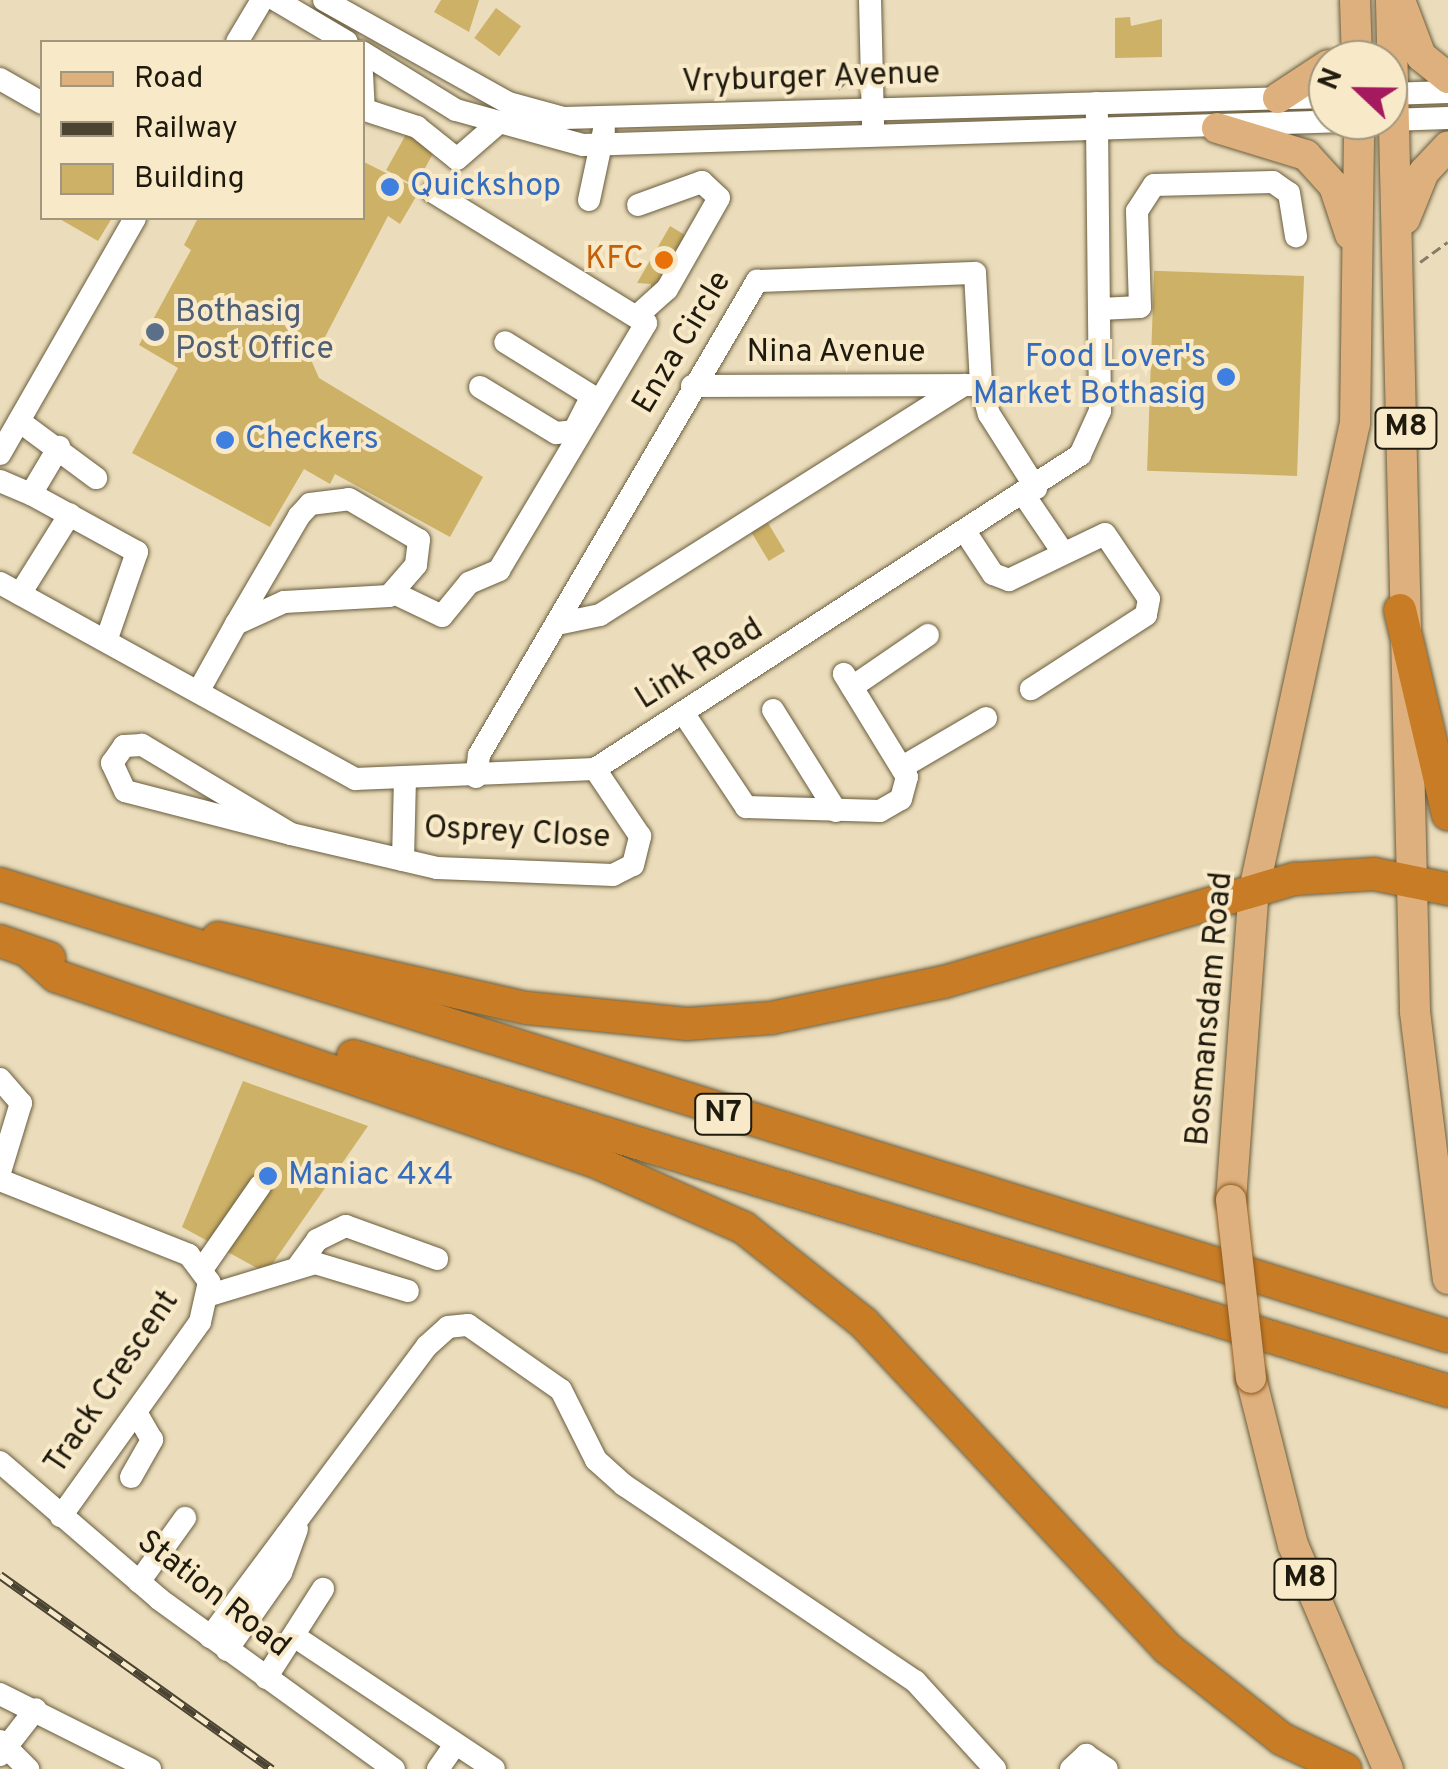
<!DOCTYPE html>
<style>
body{margin:0}
#map{position:relative;width:1448px;height:1769px;overflow:hidden;background:#ebddbb;font-family:Overpass,sans-serif}
div>[style]{position:absolute}
[style*='--x']{left:calc(var(--x)*1px);top:calc(var(--y)*1px);width:calc(var(--w)*1px);rotate:calc(var(--a)*1deg)}
.building>*{inset:0;background:#cdb166;transform-origin:0 0}
.path>*{height:2.5px;margin-top:-1.25px;transform-origin:0;background:repeating-linear-gradient(90deg,#867d66 0 10px,transparent 0 15px)}
.roads{filter:drop-shadow(0 0 2px #695d3e) drop-shadow(0 0 2px #695d3e)}
.minor>*{height:22px;margin:-11px;padding:0 11px;transform-origin:11px;border-radius:11px;background:#fff}
.major>*{height:30px;margin:-15px;padding:0 15px;transform-origin:15px;border-radius:15px;background:#deb07d}
.highway>*{height:32px;margin:-16px;padding:0 16px;transform-origin:16px;border-radius:16px;background:#c87c26}
.rail>*{height:9px;margin-top:-4.5px;transform-origin:0;background:repeating-linear-gradient(90deg,#f8eac8 0 15px,#4b4433 0 30px);box-sizing:border-box;border-block:2px solid #4b4433}
.bridges{filter:drop-shadow(0 0 2px #8d5a1e) drop-shadow(0 0 2px #8d5a1e)}
.major-bridge>*{height:30px;margin:-15px;padding:0 15px;transform-origin:15px;border-radius:15px;background:#deb07d}
.dots>*{width:28px;height:28px;translate:-50% -50%;box-sizing:border-box;border:5px solid #f8eac8;border-radius:50%}
span{translate:-50% -50%;white-space:nowrap;text-align:center;line-height:1.15;-webkit-text-stroke:8px #f8eac8;paint-order:stroke}
.shield-label span{padding:2px 8px;background:#f8eac8;border:2px solid;border-radius:8px;-webkit-text-stroke-width:0}
.shield-label{font-size:30px;color:#1f1a0e;font-weight:700}
.street-label{font-size:32px;color:#1f1a0e}
.shop-label{font-size:32px;color:#366cbe}
.left{translate:0 -50%;text-align:left}
.right{translate:-100% -50%;text-align:right}
.food-label{font-size:32px;color:#c56008}
.service-label{font-size:32px;color:#4e5e75}
.legend{position:absolute;left:40px;top:40px;width:325px;height:180px;box-sizing:border-box;background:#f8eac8;border:2px solid #a1977e;margin:0;padding:12px 18px;list-style:none;font-size:30px;color:#1f1a0e}
.legend li{display:flex;align-items:center;gap:20px;height:50px}
.legend b{width:50px;border:2px solid #a1977e}
.north{position:absolute;left:1308px;top:40px;width:100px;height:100px;box-sizing:border-box;background:#f8eac8;border:2px solid #a1977e;border-radius:50%;rotate:292deg;font-size:28px;font-weight:700;line-height:40px;text-align:center;color:#1f1a0e}
.north::after{content:'';display:block;margin:auto;width:35px;height:45px;background:#a5195f;clip-path:polygon(50% 0,100% 100%,50% 72%,0 100%)}
</style>
<div id="map">
<div class="building">
<i style="clip-path:polygon(441px 0,479px 0,469px 32px,434px 12px)"></i>
<i style="left:496px;top:8px;width:31px;height:37px;rotate:36deg"></i>
<i style="clip-path:polygon(1130px 17px,1131px 26px,1162px 19px,1162px 57px,1115px 58px,1115px 18px)"></i>
<i style="left:409px;top:129px;width:33px;height:47px;rotate:29deg"></i>
<i style="clip-path:polygon(362px 161px,420px 190px,400px 224px,388px 216px,312px 362px,319px 378px,483px 477px,450px 537px,335px 474px,330px 484px,304px 469px,270px 527px,132px 453px,178px 368px,139px 345px,191px 250px,184px 245px,198px 218px,362px 218px)"></i>
<i style="clip-path:polygon(58px 218px,112px 218px,98px 241px)"></i>
<i style="clip-path:polygon(670px 226px,690px 238px,651px 297px,651px 284px,637px 283px)"></i>
<i style="left:1304px;top:276px;width:200px;height:150px;rotate:92deg"></i>
<i style="left:768px;top:523px;width:33px;height:19px;rotate:59deg"></i>
<i style="clip-path:polygon(243px 1081px,368px 1126px,266px 1273px,182px 1227px)"></i>
</div>
<div class="path">
<i style="--x:838;--y:89;--w:17;--a:-45"></i>
<i style="--x:1420;--y:262;--w:34;--a:-36"></i>
</div>
<div class="roads">
<div class="minor">
<i style="--x:276;--y:0;--w:82;--a:30.6"></i>
<i style="--x:324;--y:0;--w:211;--a:29.2"></i>
<i style="--x:508;--y:103;--w:58;--a:15"></i>
<i style="--x:564;--y:118;--w:764;--a:-1.57"></i>
<i style="--x:870;--y:0;--w:126;--a:88.6"></i>
<i style="--x:237;--y:42;--w:49;--a:-59.2"></i>
<i style="--x:362;--y:52;--w:110;--a:31.7"></i>
<i style="--x:456;--y:110;--w:132;--a:15.4"></i>
<i style="--x:583;--y:145;--w:796;--a:-1.8"></i>
<i style="--x:362;--y:74;--w:35;--a:87"></i>
<i style="--x:0;--y:79;--w:48;--a:29.7"></i>
<i style="--x:1388;--y:94;--w:60;--a:-1.9"></i>
<i style="--x:362;--y:109;--w:58;--a:18.1"></i>
<i style="--x:417;--y:127;--w:51;--a:38.7"></i>
<i style="--x:457;--y:159;--w:50;--a:-41"></i>
<i style="--x:1388;--y:120;--w:60;--a:-1.9"></i>
<i style="--x:589;--y:200;--w:72;--a:-77.9"></i>
<i style="--x:638;--y:205;--w:68;--a:-19.8"></i>
<i style="--x:702;--y:182;--w:23;--a:43"></i>
<i style="--x:719;--y:198;--w:105;--a:119.7"></i>
<i style="--x:667;--y:289;--w:38;--a:138"></i>
<i style="--x:1100;--y:309;--w:40;--a:-2.9"></i>
<i style="--x:1140;--y:307;--w:96;--a:-91.8"></i>
<i style="--x:1137;--y:211;--w:31;--a:-57"></i>
<i style="--x:1154;--y:185;--w:119;--a:-1.4"></i>
<i style="--x:1273;--y:182;--w:19;--a:35"></i>
<i style="--x:1289;--y:193;--w:44;--a:80.8"></i>
<i style="--x:692;--y:386;--w:289;--a:-0.2"></i>
<i style="--x:981;--y:385;--w:30;--a:75"></i>
<i style="--x:989;--y:414;--w:88;--a:57.6"></i>
<i style="--x:480;--y:387;--w:89;--a:31.2"></i>
<i style="--x:556;--y:433;--w:18;--a:-6"></i>
<i style="--x:574;--y:431;--w:39;--a:-63"></i>
<i style="--x:592;--y:396;--w:102;--a:-148.2"></i>
<i style="--x:19;--y:421;--w:96;--a:36.5"></i>
<i style="--x:0;--y:454;--w:272;--a:-60.2"></i>
<i style="--x:0;--y:481;--w:34;--a:23"></i>
<i style="--x:31;--y:494;--w:55;--a:-59.2"></i>
<i style="--x:31;--y:494;--w:121;--a:28.7"></i>
<i style="--x:137;--y:552;--w:94;--a:109.2"></i>
<i style="--x:1024;--y:495;--w:68;--a:55.8"></i>
<i style="--x:966;--y:533;--w:49;--a:56.6"></i>
<i style="--x:993;--y:574;--w:17;--a:21"></i>
<i style="--x:1009;--y:580;--w:106;--a:-25.6"></i>
<i style="--x:1105;--y:534;--w:78;--a:55.9"></i>
<i style="--x:1149;--y:599;--w:16;--a:101"></i>
<i style="--x:1146;--y:615;--w:137;--a:147.2"></i>
<i style="--x:0;--y:583;--w:406;--a:28.9"></i>
<i style="--x:355;--y:779;--w:240;--a:-2.4"></i>
<i style="--x:595;--y:769;--w:578;--a:-32.92"></i>
<i style="--x:1080;--y:455;--w:48;--a:-65.6"></i>
<i style="--x:1100;--y:411;--w:308;--a:-90.6"></i>
<i style="--x:394;--y:593;--w:53;--a:25.6"></i>
<i style="--x:442;--y:616;--w:43;--a:-50.7"></i>
<i style="--x:469;--y:583;--w:33;--a:-23"></i>
<i style="--x:499;--y:570;--w:287;--a:-59.2"></i>
<i style="--x:646;--y:323;--w:250;--a:-148.4"></i>
<i style="--x:20;--y:594;--w:94;--a:-58"></i>
<i style="--x:557;--y:624;--w:44;--a:-11.8"></i>
<i style="--x:600;--y:615;--w:431;--a:-32.3"></i>
<i style="--x:852;--y:687;--w:92;--a:-34.4"></i>
<i style="--x:198;--y:692;--w:78;--a:-60.8"></i>
<i style="--x:236;--y:624;--w:125;--a:-59.7"></i>
<i style="--x:299;--y:516;--w:16;--a:-47"></i>
<i style="--x:310;--y:504;--w:39;--a:-7"></i>
<i style="--x:349;--y:499;--w:81;--a:30.4"></i>
<i style="--x:419;--y:540;--w:25;--a:97"></i>
<i style="--x:416;--y:565;--w:41;--a:131.1"></i>
<i style="--x:389;--y:596;--w:105;--a:176.7"></i>
<i style="--x:284;--y:602;--w:53;--a:155.4"></i>
<i style="--x:773;--y:710;--w:119;--a:58"></i>
<i style="--x:684;--y:714;--w:112;--a:56.3"></i>
<i style="--x:746;--y:807;--w:134;--a:1.7"></i>
<i style="--x:880;--y:811;--w:24;--a:-30"></i>
<i style="--x:901;--y:799;--w:23;--a:-75"></i>
<i style="--x:907;--y:777;--w:121;--a:-121.5"></i>
<i style="--x:904;--y:766;--w:95;--a:-30.3"></i>
<i style="--x:476;--y:777;--w:22;--a:-82"></i>
<i style="--x:479;--y:755;--w:550;--a:-59.61"></i>
<i style="--x:757;--y:281;--w:218;--a:-2.1"></i>
<i style="--x:975;--y:273;--w:112;--a:86.9"></i>
<i style="--x:291;--y:834;--w:174;--a:-149.1"></i>
<i style="--x:142;--y:745;--w:18;--a:177"></i>
<i style="--x:124;--y:746;--w:21;--a:125"></i>
<i style="--x:112;--y:763;--w:31;--a:65"></i>
<i style="--x:125;--y:791;--w:171;--a:14.5"></i>
<i style="--x:291;--y:834;--w:150;--a:13.1"></i>
<i style="--x:437;--y:868;--w:176;--a:2.3"></i>
<i style="--x:613;--y:875;--w:22;--a:-27"></i>
<i style="--x:633;--y:865;--w:30;--a:-76"></i>
<i style="--x:640;--y:836;--w:81;--a:-123.9"></i>
<i style="--x:403;--y:860;--w:80;--a:-88.6"></i>
<i style="--x:0;--y:1079;--w:32;--a:49"></i>
<i style="--x:21;--y:1103;--w:72;--a:106.9"></i>
<i style="--x:0;--y:1180;--w:203;--a:21.6"></i>
<i style="--x:189;--y:1255;--w:34;--a:53"></i>
<i style="--x:209;--y:1282;--w:41;--a:102.7"></i>
<i style="--x:200;--y:1322;--w:239;--a:125.6"></i>
<i style="--x:299;--y:1265;--w:31;--a:-54"></i>
<i style="--x:317;--y:1240;--w:32;--a:-26"></i>
<i style="--x:346;--y:1226;--w:97;--a:19.9"></i>
<i style="--x:203;--y:1268;--w:100;--a:-55.2"></i>
<i style="--x:210;--y:1295;--w:110;--a:-16.9"></i>
<i style="--x:315;--y:1263;--w:97;--a:16.8"></i>
<i style="--x:0;--y:1462;--w:210;--a:40.7"></i>
<i style="--x:159;--y:1599;--w:290;--a:35.9"></i>
<i style="--x:131;--y:1477;--w:43;--a:-60.4"></i>
<i style="--x:152;--y:1440;--w:32;--a:-120"></i>
<i style="--x:139;--y:1582;--w:79;--a:-54.3"></i>
<i style="--x:294;--y:1636;--w:240;--a:33.6"></i>
<i style="--x:210;--y:1637;--w:363;--a:-53.3"></i>
<i style="--x:427;--y:1346;--w:28;--a:-42"></i>
<i style="--x:448;--y:1327;--w:20;--a:-6"></i>
<i style="--x:468;--y:1325;--w:113;--a:35"></i>
<i style="--x:561;--y:1390;--w:78;--a:63.4"></i>
<i style="--x:596;--y:1460;--w:38;--a:42"></i>
<i style="--x:624;--y:1485;--w:351;--a:34"></i>
<i style="--x:915;--y:1681;--w:119;--a:47.7"></i>
<i style="--x:227;--y:1650;--w:94;--a:-55"></i>
<i style="--x:281;--y:1573;--w:47;--a:-70"></i>
<i style="--x:266;--y:1678;--w:106;--a:-57.4"></i>
<i style="--x:0;--y:1694;--w:168;--a:26.6"></i>
<i style="--x:0;--y:1741;--w:40;--a:45"></i>
<i style="--x:0;--y:1755;--w:58;--a:-52"></i>
<i style="--x:438;--y:1769;--w:28;--a:-55"></i>
<i style="--x:1071;--y:1769;--w:21;--a:-43"></i>
<i style="--x:1086;--y:1755;--w:25;--a:34"></i>
</div>
<div class="major">
<i style="--x:1355;--y:0;--w:60;--a:88.1"></i>
<i style="--x:1391;--y:0;--w:1012;--a:88.64"></i>
<i style="--x:1415;--y:1012;--w:269;--a:83"></i>
<i style="--x:1401;--y:3;--w:57;--a:69.3"></i>
<i style="--x:1421;--y:56;--w:35;--a:39"></i>
<i style="--x:1278;--y:98;--w:60;--a:-33.4"></i>
<i style="--x:1217;--y:128;--w:93;--a:16.9"></i>
<i style="--x:1306;--y:155;--w:42;--a:47.9"></i>
<i style="--x:1334;--y:186;--w:51;--a:71.6"></i>
<i style="--x:1405;--y:219;--w:51;--a:-68"></i>
<i style="--x:1424;--y:172;--w:35;--a:-47"></i>
<i style="--x:1231;--y:1200;--w:311;--a:-85.8"></i>
<i style="--x:1254;--y:890;--w:477;--a:-77.8"></i>
<i style="--x:1355;--y:424;--w:304;--a:-89.2"></i>
<i style="--x:1251;--y:1378;--w:172;--a:75.9"></i>
<i style="--x:1293;--y:1545;--w:243;--a:67"></i>
</div>
<div class="highway">
<i style="--x:1400;--y:610;--w:210;--a:76.8"></i>
<i style="--x:0;--y:884;--w:1517;--a:17.34"></i>
<i style="--x:218;--y:938;--w:317;--a:12.8"></i>
<i style="--x:527;--y:1008;--w:161;--a:5.7"></i>
<i style="--x:687;--y:1024;--w:84;--a:-4.1"></i>
<i style="--x:771;--y:1018;--w:177;--a:-11.8"></i>
<i style="--x:944;--y:982;--w:366;--a:-16.4"></i>
<i style="--x:1295;--y:879;--w:79;--a:-3.6"></i>
<i style="--x:1374;--y:874;--w:76;--a:11.5"></i>
<i style="--x:0;--y:941;--w:52;--a:19.1"></i>
<i style="--x:28;--y:951;--w:38;--a:42"></i>
<i style="--x:56;--y:976;--w:571;--a:19.01"></i>
<i style="--x:596;--y:1162;--w:162;--a:24"></i>
<i style="--x:744;--y:1228;--w:153;--a:38.4"></i>
<i style="--x:864;--y:1323;--w:444;--a:47"></i>
<i style="--x:1167;--y:1648;--w:147;--a:38.4"></i>
<i style="--x:1282;--y:1739;--w:70;--a:25.5"></i>
<i style="--x:353;--y:1056;--w:1145;--a:17.01"></i>
</div>
</div>
<div class="rail">
<i style="--x:0;--y:1575;--w:334;--a:35.5"></i>
</div>
<div class="bridges">
<div class="major-bridge">
<i style="--x:1231;--y:1200;--w:179;--a:83.6"></i>
</div>
</div>
<div class="dots">
<i style="left:390px;top:187px;background:#3f7fe0"></i>
<i style="left:664px;top:260px;background:#e8710a"></i>
<i style="left:155px;top:332px;background:#5c6f8a"></i>
<i style="left:1226px;top:377px;background:#3f7fe0"></i>
<i style="left:225px;top:440px;background:#3f7fe0"></i>
<i style="left:268px;top:1176px;background:#3f7fe0"></i>
</div>
<div class="shield-label">
<span style="left:1406px;top:428px">M8</span>
<span style="left:723px;top:1114px">N7</span>
<span style="left:1305px;top:1579px">M8</span>
</div>
<div class="street-label">
<span style="left:811px;top:79px;rotate:-2deg">Vryburger Avenue</span>
<span style="left:683px;top:343px;rotate:-59deg">Enza Circle</span>
<span style="left:836px;top:353px">Nina Avenue</span>
<span style="left:700px;top:665px;rotate:-32deg">Link Road</span>
<span style="left:517px;top:834px;rotate:3deg">Osprey Close</span>
<span style="left:1211px;top:1009px;rotate:-85deg">Bosmansdam Road</span>
<span style="left:113px;top:1383px;rotate:-56deg">Track Crescent</span>
<span style="left:213px;top:1595px;rotate:38deg">Station Road</span>
</div>
<div class="shop-label">
<span class="left" style="left:410px;top:187px">Quickshop</span>
<span class="right" style="left:1206px;top:377px">Food Lover's<br>Market Bothasig</span>
<span class="left" style="left:245px;top:440px">Checkers</span>
<span class="left" style="left:288px;top:1176px">Maniac 4x4</span>
</div>
<div class="food-label">
<span class="right" style="left:644px;top:260px">KFC</span>
</div>
<div class="service-label">
<span class="left" style="left:175px;top:332px">Bothasig<br>Post Office</span>
</div>
<ul class="legend">
<li><b style="height:12px;background:#deb07d"></b>Road</li>
<li><b style="height:12px;background:#4b4433"></b>Railway</li>
<li><b style="height:28px;background:#cdb166"></b>Building</li>
</ul>
<div class="north">N</div>
</div>
